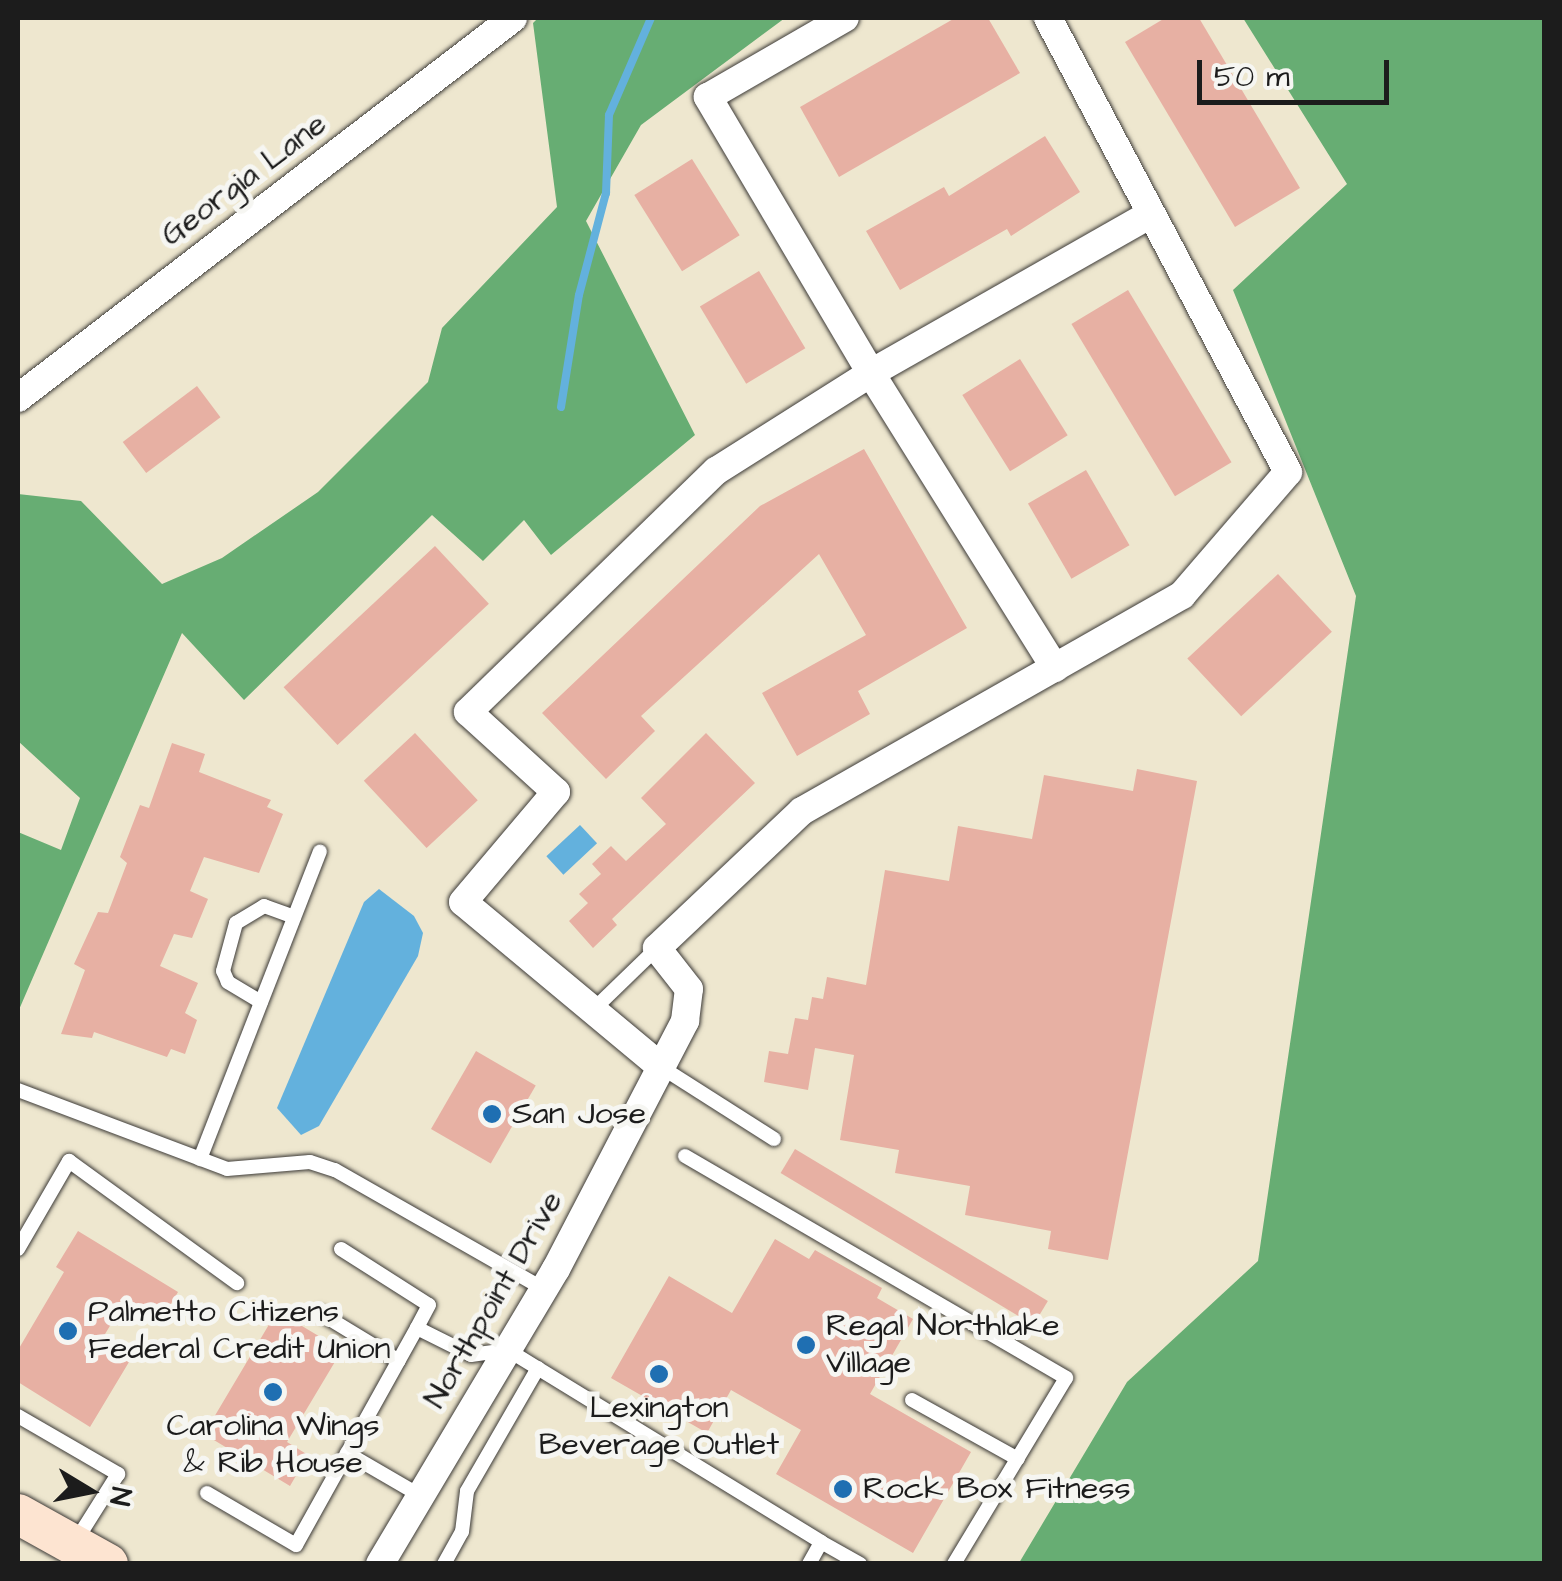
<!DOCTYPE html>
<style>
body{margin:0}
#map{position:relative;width:1562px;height:1581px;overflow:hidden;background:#eee7cf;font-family:"Architects Daughter",sans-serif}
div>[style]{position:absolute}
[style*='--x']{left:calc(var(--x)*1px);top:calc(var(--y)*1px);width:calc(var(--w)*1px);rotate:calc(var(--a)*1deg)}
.forest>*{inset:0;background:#67ad73}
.water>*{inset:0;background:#63b1dd;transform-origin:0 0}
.stream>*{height:8px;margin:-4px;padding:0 4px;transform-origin:4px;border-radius:4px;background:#63b1dd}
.building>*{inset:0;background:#e7b0a3;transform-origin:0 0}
.roads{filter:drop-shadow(0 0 2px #3c3a37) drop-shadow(0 0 2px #3c3a37)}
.service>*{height:14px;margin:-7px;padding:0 7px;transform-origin:7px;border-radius:7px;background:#fff}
.minor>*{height:28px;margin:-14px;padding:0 14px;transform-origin:14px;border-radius:14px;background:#fff}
.secondary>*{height:40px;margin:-20px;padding:0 20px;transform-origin:20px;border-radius:20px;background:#fde4d1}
.dots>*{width:28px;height:28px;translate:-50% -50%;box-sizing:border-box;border:5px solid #f6f6f2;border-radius:50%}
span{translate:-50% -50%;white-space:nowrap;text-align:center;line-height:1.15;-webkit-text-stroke:10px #f6f6f2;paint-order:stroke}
.street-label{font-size:32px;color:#1c1c1c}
.poi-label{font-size:32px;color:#1c1c1c}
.left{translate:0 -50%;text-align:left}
.frame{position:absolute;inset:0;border:20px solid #1c1c1c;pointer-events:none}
.north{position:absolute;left:40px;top:1441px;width:100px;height:100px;-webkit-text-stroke:8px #f6f6f2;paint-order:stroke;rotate:100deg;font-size:28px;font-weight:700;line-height:40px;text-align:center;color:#1c1c1c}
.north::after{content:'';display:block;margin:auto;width:35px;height:45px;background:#1c1c1c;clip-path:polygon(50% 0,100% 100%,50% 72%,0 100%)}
.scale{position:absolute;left:1197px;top:60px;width:192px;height:45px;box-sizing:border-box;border:5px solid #1c1c1c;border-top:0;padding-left:12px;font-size:30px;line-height:35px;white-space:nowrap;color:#1c1c1c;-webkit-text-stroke:8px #f6f6f2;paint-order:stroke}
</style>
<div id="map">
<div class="forest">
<i style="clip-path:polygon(538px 18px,785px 18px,641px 125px,586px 221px,695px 435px,551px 555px,524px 520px,483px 561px,432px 515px,244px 700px,182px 633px,18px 1012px,18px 832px,61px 850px,80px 798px,18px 741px,18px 494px,81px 501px,162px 584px,222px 558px,318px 492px,428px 382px,442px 328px,557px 207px,533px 23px)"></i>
<i style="clip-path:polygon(1243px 18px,1544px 18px,1544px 1563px,1019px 1563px,1127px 1382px,1258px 1261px,1356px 596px,1233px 290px,1347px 184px)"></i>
</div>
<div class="water">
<i style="left:580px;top:825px;width:25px;height:46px;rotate:47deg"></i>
<i style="clip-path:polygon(379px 889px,414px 916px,423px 933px,418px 956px,319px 1126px,301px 1135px,277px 1108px,364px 902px)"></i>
</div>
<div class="stream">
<i style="--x:561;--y:407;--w:113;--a:-80.9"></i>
<i style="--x:579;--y:295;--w:106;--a:-75.2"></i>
<i style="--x:606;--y:193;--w:78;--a:-87.8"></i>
<i style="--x:609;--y:115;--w:106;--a:-66.6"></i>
</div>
<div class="building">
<i style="clip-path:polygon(955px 18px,988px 18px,1020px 73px,839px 177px,800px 107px)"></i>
<i style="clip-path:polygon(1165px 18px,1199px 18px,1300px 188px,1235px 227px,1125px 42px)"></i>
<i style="clip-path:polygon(1045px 136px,1080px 192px,1011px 236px,1007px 229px,900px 290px,866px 231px,944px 187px,949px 196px)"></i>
<i style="left:692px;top:159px;width:90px;height:68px;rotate:58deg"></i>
<i style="left:759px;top:271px;width:90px;height:69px;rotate:59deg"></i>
<i style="left:1128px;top:290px;width:201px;height:66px;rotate:59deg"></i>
<i style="left:1020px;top:359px;width:90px;height:68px;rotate:58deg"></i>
<i style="left:197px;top:386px;width:39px;height:93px;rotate:53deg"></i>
<i style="clip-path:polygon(864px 449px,967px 628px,858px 691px,870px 714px,797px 756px,762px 693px,866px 635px,819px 554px,641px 716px,655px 731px,606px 779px,542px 713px,760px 506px)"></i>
<i style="left:1086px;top:470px;width:87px;height:67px;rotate:60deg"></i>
<i style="left:435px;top:546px;width:79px;height:207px;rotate:47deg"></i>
<i style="left:1278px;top:574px;width:79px;height:124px;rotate:47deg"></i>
<i style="left:415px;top:733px;width:92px;height:70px;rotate:47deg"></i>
<i style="clip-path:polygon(706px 733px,755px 783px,612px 919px,617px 925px,593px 948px,569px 921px,588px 903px,579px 894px,601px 874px,592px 864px,611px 846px,626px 861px,666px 824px,641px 798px)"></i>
<i style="clip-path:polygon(172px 743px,205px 754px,199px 772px,271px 800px,267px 807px,283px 814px,259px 873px,204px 857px,190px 891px,208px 899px,192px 938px,174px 934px,160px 966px,198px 983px,185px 1013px,197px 1020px,185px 1054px,171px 1049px,167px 1057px,94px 1032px,92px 1038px,61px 1034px,85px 970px,74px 964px,98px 912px,108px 913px,127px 863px,120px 857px,140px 805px,149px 808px)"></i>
<i style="clip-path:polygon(1137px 769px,1197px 781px,1108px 1260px,1048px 1249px,1051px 1231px,965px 1215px,970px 1186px,895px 1173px,899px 1150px,840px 1140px,854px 1055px,815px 1048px,808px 1090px,764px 1082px,769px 1051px,788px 1054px,795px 1018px,808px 1020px,812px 997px,823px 999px,827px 977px,866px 985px,885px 870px,949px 881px,958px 826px,1032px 839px,1044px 775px,1133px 791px)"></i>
<i style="left:476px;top:1051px;width:69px;height:90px;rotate:30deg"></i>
<i style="left:795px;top:1149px;width:295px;height:28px;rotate:31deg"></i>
<i style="clip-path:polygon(78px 1231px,178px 1292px,160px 1322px,125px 1301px,102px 1339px,132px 1357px,90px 1427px,18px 1382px,18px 1350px,64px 1272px,56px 1267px)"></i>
<i style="clip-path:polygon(775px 1239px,809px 1259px,815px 1250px,882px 1288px,877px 1298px,913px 1319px,870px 1394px,971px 1452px,913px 1553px,776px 1474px,801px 1430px,731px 1390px,707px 1433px,611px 1378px,669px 1276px,732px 1313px)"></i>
<i style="clip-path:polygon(277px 1311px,342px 1350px,287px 1442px,308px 1455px,290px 1486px,204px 1434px)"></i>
</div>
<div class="roads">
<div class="service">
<i style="--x:261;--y:1002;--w:39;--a:-149"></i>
<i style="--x:228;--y:982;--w:12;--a:-114"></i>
<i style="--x:223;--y:971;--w:50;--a:-74.8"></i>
<i style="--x:236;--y:923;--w:33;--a:-31"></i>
<i style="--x:264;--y:906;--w:32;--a:20"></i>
<i style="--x:593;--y:1010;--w:89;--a:-44.1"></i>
<i style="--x:661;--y:1067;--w:134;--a:32.5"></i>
<i style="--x:18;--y:1090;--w:223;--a:20.7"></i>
<i style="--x:227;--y:1169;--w:83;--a:-4.8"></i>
<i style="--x:310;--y:1162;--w:26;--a:18"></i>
<i style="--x:335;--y:1170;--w:241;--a:29.7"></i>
<i style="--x:685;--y:1156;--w:441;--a:30.2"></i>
<i style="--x:1066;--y:1378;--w:217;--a:121.1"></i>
<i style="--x:200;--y:1159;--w:330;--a:-68.7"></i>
<i style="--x:18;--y:1249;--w:102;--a:-59.9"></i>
<i style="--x:69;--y:1161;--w:208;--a:36"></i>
<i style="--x:341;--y:1249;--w:104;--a:32.5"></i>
<i style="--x:429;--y:1305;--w:26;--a:118"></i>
<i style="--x:320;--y:1313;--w:92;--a:31.3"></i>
<i style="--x:912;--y:1400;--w:121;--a:29.1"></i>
<i style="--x:18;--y:1416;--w:116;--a:30.1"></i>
<i style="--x:118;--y:1474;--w:83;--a:122.2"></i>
<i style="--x:347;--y:1453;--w:86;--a:30.2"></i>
<i style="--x:207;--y:1493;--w:103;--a:30.3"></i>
<i style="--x:296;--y:1545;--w:248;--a:-60.9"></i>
<i style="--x:417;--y:1328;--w:60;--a:26.6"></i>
<i style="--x:471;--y:1355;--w:37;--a:-8"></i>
<i style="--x:508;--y:1350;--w:367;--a:31.5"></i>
<i style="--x:444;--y:1564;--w:37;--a:-61"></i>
<i style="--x:462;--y:1532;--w:41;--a:-83"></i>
<i style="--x:467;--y:1491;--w:142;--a:-60"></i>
<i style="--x:809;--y:1564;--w:25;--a:-61"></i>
<i style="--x:821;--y:1542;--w:45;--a:29.4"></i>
</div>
<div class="minor">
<i style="--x:18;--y:398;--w:624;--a:-37.51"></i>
<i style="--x:1055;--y:668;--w:348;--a:-122"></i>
<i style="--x:871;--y:373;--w:322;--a:-29.6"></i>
<i style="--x:660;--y:1066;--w:256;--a:-140.2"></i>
<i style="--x:463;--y:902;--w:144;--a:-49.8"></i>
<i style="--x:556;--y:792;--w:119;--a:-137.7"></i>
<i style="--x:468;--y:712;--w:346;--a:-44.2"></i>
<i style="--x:716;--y:471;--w:183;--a:-32.3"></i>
<i style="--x:871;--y:373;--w:321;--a:-120.6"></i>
<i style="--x:708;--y:97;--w:158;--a:-30"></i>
<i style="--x:380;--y:1564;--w:344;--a:-59.2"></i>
<i style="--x:556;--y:1269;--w:280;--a:-62.5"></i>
<i style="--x:685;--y:1021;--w:32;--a:-83"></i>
<i style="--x:689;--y:989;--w:52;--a:-128"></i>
<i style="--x:657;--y:948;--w:199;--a:-43.4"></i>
<i style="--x:802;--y:811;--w:437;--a:-29.6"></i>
<i style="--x:1182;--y:595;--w:162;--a:-49.2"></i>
<i style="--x:1288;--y:472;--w:514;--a:-117.86"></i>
</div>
<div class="secondary">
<i style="--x:18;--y:1514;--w:103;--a:29.1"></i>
</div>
</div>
<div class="dots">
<i style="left:492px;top:1114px;background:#1f6fb2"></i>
<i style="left:68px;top:1331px;background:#1f6fb2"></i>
<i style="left:806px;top:1345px;background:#1f6fb2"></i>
<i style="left:659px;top:1374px;background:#1f6fb2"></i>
<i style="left:273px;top:1392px;background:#1f6fb2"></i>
<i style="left:843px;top:1489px;background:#1f6fb2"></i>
</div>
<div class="street-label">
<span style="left:244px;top:180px;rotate:-37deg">Georgia Lane</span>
<span style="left:494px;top:1300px;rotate:-60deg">Northpoint Drive</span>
</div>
<div class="poi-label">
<span class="left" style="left:512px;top:1114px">San Jose</span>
<span class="left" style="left:88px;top:1331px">Palmetto Citizens<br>Federal Credit Union</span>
<span class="left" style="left:826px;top:1345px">Regal Northlake<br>Village</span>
<span style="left:659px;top:1427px">Lexington<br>Beverage Outlet</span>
<span style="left:273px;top:1445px">Carolina Wings<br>&amp; Rib House</span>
<span class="left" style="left:863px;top:1489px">Rock Box Fitness</span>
</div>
<div class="frame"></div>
<div class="north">N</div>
<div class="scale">50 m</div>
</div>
